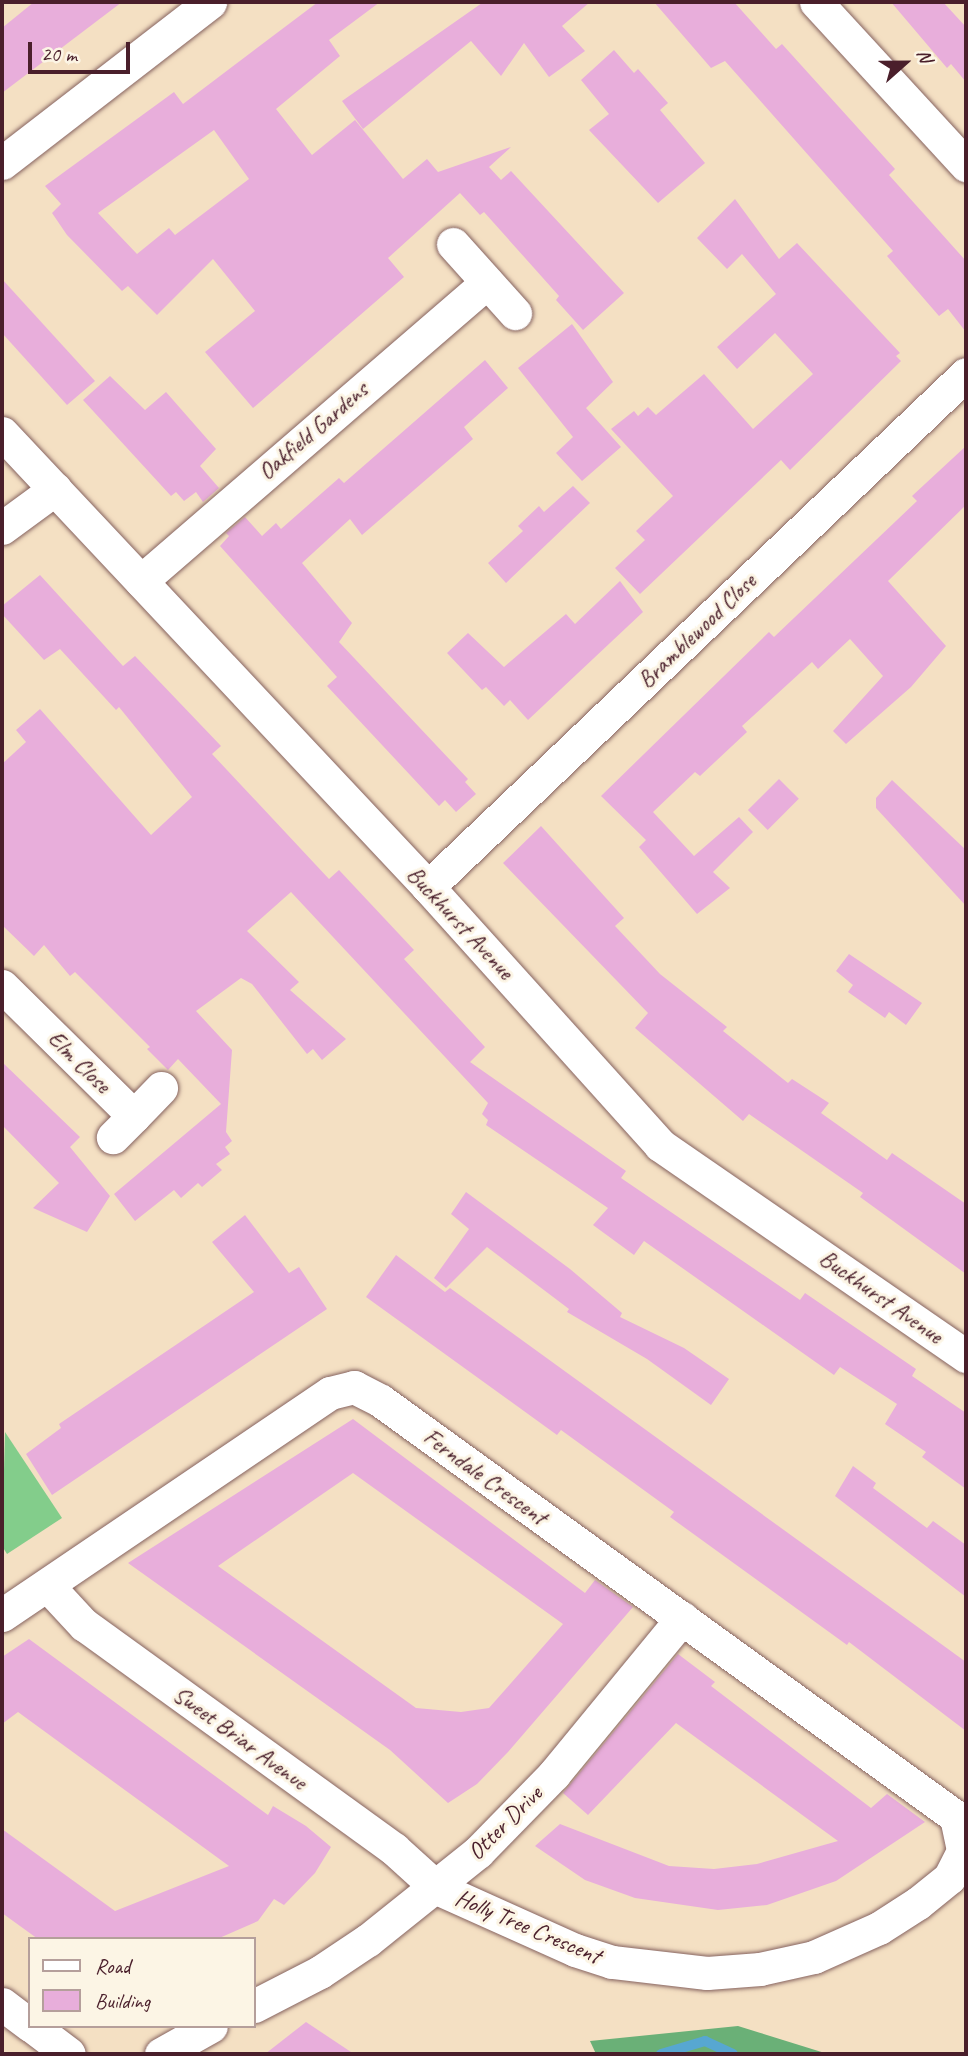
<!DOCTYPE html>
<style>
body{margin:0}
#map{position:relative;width:968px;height:2056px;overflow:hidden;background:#f4e0c3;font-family:Caveat,sans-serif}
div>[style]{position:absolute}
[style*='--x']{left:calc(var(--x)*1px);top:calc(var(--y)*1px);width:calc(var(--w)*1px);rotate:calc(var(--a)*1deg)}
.green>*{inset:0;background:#83cd8b}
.forest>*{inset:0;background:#6ab077}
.stream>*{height:10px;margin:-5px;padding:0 5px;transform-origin:5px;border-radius:5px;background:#57a7d1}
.building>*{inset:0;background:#e8aedb;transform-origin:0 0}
.roads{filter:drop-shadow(0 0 2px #866360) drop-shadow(0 0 2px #866360)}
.minor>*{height:33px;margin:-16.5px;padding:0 16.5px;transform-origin:16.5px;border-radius:16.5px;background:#fff}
span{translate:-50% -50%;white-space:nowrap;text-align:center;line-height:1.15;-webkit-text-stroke:6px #fcf5e5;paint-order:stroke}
.street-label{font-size:24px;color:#4a1f2b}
.frame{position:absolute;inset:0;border:4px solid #4a1f2b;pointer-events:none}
.legend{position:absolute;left:28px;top:1937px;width:228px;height:91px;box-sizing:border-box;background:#fcf5e5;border:2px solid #b59f9b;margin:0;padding:9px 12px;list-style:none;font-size:21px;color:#4a1f2b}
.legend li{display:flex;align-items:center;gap:14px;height:35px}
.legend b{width:35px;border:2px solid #b59f9b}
.north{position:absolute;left:870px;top:28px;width:70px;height:70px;-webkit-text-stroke:5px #fcf5e5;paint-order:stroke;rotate:69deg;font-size:19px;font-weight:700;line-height:28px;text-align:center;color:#4a1f2b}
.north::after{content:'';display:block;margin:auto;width:24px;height:32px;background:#4a1f2b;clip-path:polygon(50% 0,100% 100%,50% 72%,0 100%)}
.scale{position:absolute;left:28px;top:42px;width:102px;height:32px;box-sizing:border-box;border:4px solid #4a1f2b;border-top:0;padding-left:9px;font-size:21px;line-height:24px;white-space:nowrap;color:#4a1f2b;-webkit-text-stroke:5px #fcf5e5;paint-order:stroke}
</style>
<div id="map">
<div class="green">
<i style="clip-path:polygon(5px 1432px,62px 1518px,7px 1554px,2px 1546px)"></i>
</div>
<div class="forest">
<i style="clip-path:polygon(738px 2026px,828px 2054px,596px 2054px,590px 2041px)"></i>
</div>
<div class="stream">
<i style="--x:661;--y:2054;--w:46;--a:-16.5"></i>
<i style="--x:705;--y:2041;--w:31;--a:25"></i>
</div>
<div class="building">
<i style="clip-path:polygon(34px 2px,122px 2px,2px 93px,2px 28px)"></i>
<i style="clip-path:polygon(evenodd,318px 2px,380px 2px,329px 40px,340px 56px,276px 109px,312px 155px,355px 120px,403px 179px,427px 159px,438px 172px,511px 147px,489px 167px,501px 180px,511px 171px,624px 293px,583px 330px,556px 300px,559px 296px,484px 212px,480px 215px,460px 193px,388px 258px,404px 277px,253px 408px,205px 352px,255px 311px,213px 259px,157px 315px,128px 286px,122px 291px,67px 235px,52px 213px,61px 204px,45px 186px,174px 92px,183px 104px,318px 2px,214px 130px,249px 179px,175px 235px,169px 228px,137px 254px,98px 213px,214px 130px)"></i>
<i style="clip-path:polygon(590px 2px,562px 26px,585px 51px,549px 77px,524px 43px,501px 76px,471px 41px,363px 129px,342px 101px,482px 3px)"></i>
<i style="clip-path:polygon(654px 2px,734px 2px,776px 49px,782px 44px,895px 169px,889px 175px,966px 261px,966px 332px,948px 309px,939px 316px,887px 256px,893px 251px,725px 61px,711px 68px)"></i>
<i style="clip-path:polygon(891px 2px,943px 2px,966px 27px,966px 82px,951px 64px,947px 68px)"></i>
<i style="clip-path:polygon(614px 50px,634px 73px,638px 69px,668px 103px,660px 110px,705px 163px,658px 203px,589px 130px,609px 114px,581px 80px)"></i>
<i style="clip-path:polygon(735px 199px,779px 259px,797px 243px,900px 353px,896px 356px,901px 361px,790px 470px,781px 460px,640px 594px,615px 568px,645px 540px,636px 531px,673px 496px,611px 429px,634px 411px,638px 416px,648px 407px,656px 415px,704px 374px,753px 429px,813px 374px,775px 333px,737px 369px,717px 347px,776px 294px,742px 254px,727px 269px,697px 238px)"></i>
<i style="clip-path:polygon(2px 279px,95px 381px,67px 405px,2px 333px)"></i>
<i style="clip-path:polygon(572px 324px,613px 382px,586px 408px,621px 447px,582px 481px,556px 453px,573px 437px,518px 368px)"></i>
<i style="clip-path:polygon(485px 360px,508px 388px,464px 427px,473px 439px,362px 535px,350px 519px,302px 563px,352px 623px,339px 642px,468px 779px,465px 782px,476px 794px,456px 812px,445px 800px,439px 806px,327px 686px,337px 677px,220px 546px,229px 536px,226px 533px,245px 517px,262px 536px,276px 523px,281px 529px,339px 478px,344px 483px)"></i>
<i style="clip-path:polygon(110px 376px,145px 410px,166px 392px,216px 449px,200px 466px,219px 488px,203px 502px,196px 492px,184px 501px,176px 492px,171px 496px,83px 400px)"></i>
<i style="clip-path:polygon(966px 446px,966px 505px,888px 581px,946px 646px,911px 687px,846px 744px,833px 731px,883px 676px,850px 639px,818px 669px,812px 662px,742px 726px,747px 732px,700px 776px,695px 772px,653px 812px,694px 856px,739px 817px,753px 832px,713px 872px,730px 888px,697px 914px,639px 847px,646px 840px,601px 796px,769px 632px,774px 637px,917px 501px,912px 496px)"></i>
<i style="clip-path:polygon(573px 486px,590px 503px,506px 583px,488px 563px,523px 531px,518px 526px,539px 506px,544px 512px)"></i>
<i style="clip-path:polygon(40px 575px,123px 666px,135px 656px,221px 746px,212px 754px,329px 879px,339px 870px,414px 950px,404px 959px,485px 1047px,470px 1062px,626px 1171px,621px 1178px,800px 1300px,805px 1293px,916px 1369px,912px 1376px,966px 1413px,966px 1489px,922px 1457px,926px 1452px,885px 1424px,897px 1404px,840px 1367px,834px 1375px,644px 1241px,634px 1255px,593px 1225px,608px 1208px,486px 1125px,488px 1120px,482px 1114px,488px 1103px,291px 892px,247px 931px,299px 982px,290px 990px,346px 1039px,322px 1060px,313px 1049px,307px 1054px,252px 984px,241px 978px,196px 1011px,232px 1050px,226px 1132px,232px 1141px,225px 1147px,230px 1154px,216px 1164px,222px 1170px,202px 1187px,198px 1183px,181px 1198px,174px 1190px,135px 1221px,114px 1194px,221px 1104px,178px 1059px,168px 1070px,147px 1049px,150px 1047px,75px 972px,70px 976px,44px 945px,34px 956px,2px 925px,2px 764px,26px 742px,16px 730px,40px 709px,151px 835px,192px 797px,119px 707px,116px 710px,60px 649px,44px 660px,2px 614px,2px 606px)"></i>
<i style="clip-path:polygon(620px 581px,643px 612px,528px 720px,510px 700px,504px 706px,486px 687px,482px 690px,447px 653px,468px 633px,504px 667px,566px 614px,575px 624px)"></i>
<i style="left:779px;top:779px;width:28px;height:44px;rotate:45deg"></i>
<i style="clip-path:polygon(892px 780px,966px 850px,966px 906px,876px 808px,876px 798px)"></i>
<i style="clip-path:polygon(541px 826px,624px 918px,615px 926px,660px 974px,727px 1027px,723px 1031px,788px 1083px,792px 1079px,829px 1103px,821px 1113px,887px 1160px,892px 1153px,966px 1204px,966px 1274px,860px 1197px,863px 1193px,749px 1114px,743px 1121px,635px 1028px,648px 1013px,503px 863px)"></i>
<i style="clip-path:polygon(849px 954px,922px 1003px,906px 1025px,889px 1012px,885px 1018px,848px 992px,853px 985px,836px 971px)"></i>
<i style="clip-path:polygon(2px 1062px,80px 1137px,70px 1147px,110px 1196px,87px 1232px,33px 1208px,59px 1183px,2px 1125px)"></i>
<i style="clip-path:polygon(466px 1192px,570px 1269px,622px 1313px,620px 1317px,684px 1348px,729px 1379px,711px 1405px,647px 1359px,567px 1312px,569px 1309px,487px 1247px,446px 1288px,434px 1278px,469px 1229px,451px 1214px)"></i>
<i style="clip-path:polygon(245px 1215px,289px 1273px,299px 1267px,327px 1309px,52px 1495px,26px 1454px,61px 1428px,59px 1424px,254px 1292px,212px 1242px)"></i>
<i style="clip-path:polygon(396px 1255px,445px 1292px,450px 1288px,966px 1662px,966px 1731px,849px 1642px,847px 1645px,670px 1517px,674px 1512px,561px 1430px,557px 1435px,366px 1297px)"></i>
<i style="clip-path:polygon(evenodd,353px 1419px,585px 1593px,595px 1580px,633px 1607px,508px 1752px,477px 1784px,448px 1803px,390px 1750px,128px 1563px,353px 1419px,353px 1473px,563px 1624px,489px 1708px,461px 1712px,416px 1708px,218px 1566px,353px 1473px)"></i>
<i style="clip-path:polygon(853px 1466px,876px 1483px,873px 1488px,927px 1528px,933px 1521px,966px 1545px,966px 1597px,835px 1496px)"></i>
<i style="clip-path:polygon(29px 1639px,268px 1815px,273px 1806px,306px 1826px,331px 1847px,315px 1873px,284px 1905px,274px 1899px,258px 1921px,217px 1939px,38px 1939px,2px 1913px,2px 1829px,115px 1911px,229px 1866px,18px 1712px,2px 1724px,2px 1657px)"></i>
<i style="clip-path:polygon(678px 1654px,715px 1682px,711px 1686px,871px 1808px,887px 1794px,925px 1822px,836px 1881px,767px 1905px,718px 1910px,635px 1898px,585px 1880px,535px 1846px,560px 1824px,669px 1866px,714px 1869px,757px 1864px,838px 1841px,676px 1723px,588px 1815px,563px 1793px)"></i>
<i style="clip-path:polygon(306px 2022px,354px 2054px,265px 2054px)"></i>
</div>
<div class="roads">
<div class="minor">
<i style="--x:816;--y:2;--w:222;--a:47.4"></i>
<i style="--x:2;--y:163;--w:263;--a:-37.7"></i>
<i style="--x:453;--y:244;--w:93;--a:48.1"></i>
<i style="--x:2;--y:433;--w:623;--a:46.82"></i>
<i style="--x:428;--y:887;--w:347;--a:48"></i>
<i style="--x:660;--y:1145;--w:372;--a:34.6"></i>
<i style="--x:2;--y:528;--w:66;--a:-36.3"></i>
<i style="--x:141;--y:581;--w:457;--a:-40.8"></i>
<i style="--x:428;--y:887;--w:743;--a:-43.64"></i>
<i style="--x:2;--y:986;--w:185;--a:44.6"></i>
<i style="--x:134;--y:1116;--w:30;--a:135"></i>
<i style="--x:134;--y:1116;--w:39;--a:-46"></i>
<i style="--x:2;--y:1615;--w:396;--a:-34.1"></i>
<i style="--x:330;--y:1393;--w:25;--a:-14"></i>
<i style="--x:354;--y:1387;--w:30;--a:27"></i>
<i style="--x:381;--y:1401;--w:710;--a:35.88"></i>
<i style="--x:956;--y:1817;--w:35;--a:78"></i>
<i style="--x:963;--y:1851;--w:30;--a:117"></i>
<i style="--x:949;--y:1878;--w:40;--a:141"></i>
<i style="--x:918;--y:1903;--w:46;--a:147.3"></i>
<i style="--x:879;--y:1928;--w:71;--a:156"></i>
<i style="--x:814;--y:1957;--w:55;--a:167.5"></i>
<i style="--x:760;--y:1969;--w:53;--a:175.7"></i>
<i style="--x:707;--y:1973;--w:96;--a:-173.4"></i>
<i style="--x:612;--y:1962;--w:39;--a:-162"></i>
<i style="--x:575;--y:1950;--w:151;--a:-155.8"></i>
<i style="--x:437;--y:1888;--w:58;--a:-137.8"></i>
<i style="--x:394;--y:1849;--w:382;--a:-144.1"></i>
<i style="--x:84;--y:1625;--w:54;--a:-132.8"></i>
<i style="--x:2;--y:2004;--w:35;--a:37"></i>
<i style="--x:254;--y:2006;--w:74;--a:-27.3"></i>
<i style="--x:320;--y:1972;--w:58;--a:-33.7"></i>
<i style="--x:368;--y:1940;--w:141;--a:-38.7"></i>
<i style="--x:478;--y:1852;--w:109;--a:-45.7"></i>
<i style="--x:554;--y:1774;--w:202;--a:-50.6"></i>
<i style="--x:32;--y:2026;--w:46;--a:37.1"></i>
<i style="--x:161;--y:2054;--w:57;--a:-29.2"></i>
</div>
</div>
<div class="street-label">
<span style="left:313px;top:431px;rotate:-41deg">Oakfield Gardens</span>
<span style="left:697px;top:631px;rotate:-44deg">Bramblewood Close</span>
<span style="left:460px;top:923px;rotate:47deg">Buckhurst Avenue</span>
<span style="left:79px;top:1062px;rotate:44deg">Elm Close</span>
<span style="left:881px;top:1297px;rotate:35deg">Buckhurst Avenue</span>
<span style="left:485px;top:1477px;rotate:36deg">Ferndale Crescent</span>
<span style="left:240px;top:1738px;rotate:36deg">Sweet Briar Avenue</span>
<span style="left:505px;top:1823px;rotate:-45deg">Otter Drive</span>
<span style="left:528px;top:1927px;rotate:23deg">Holly Tree Crescent</span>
</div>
<div class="frame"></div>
<ul class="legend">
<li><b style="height:9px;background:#fff"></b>Road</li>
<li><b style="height:19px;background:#e8aedb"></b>Building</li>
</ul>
<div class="north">N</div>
<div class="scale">20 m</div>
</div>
